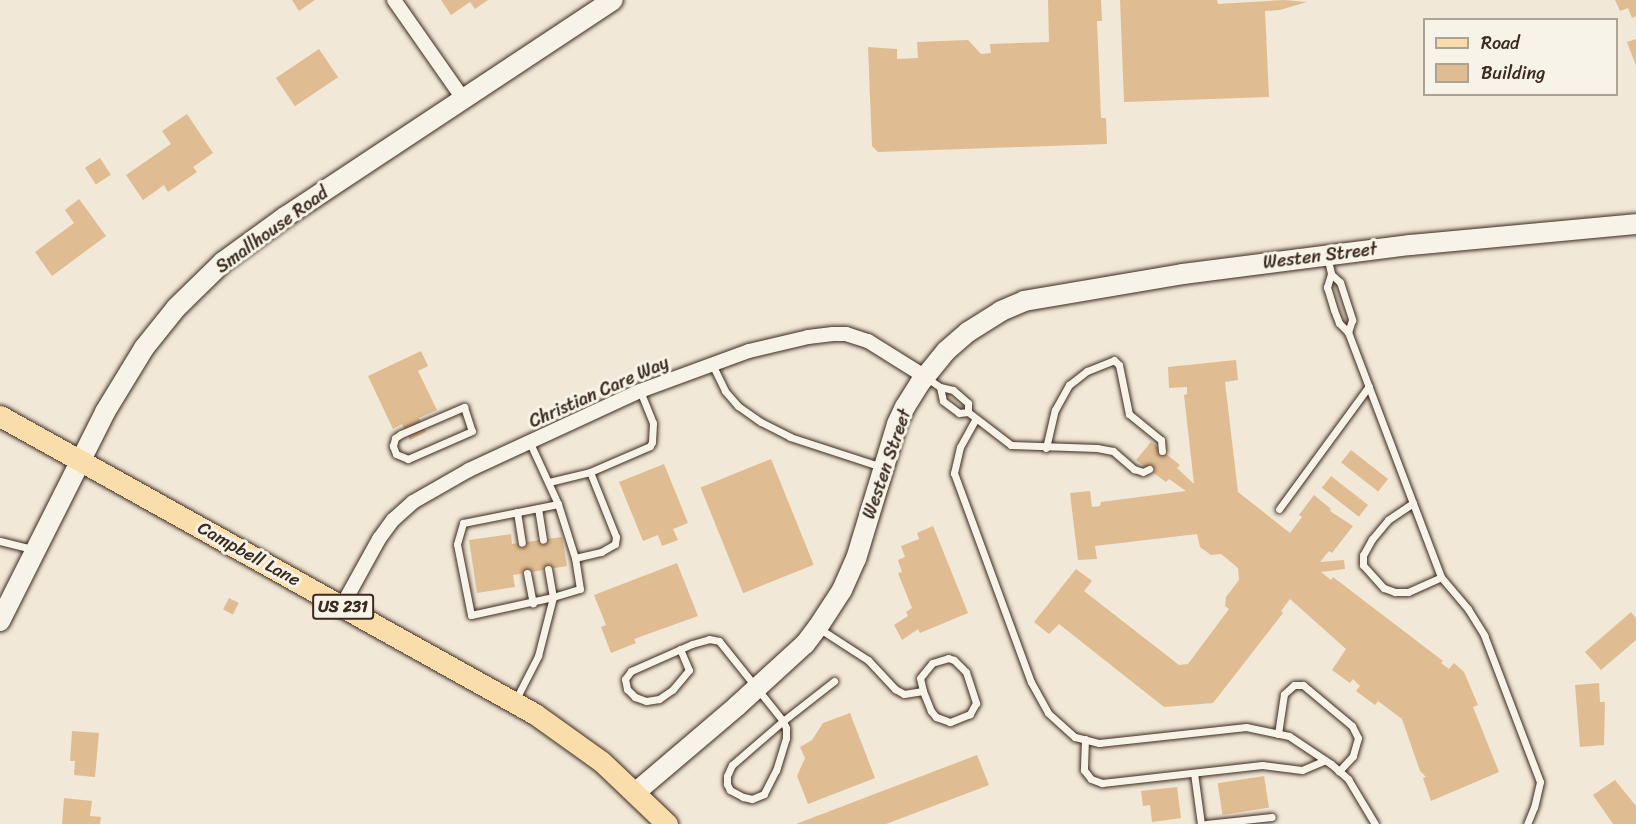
<!DOCTYPE html>
<style>
body{margin:0}
#map{position:relative;width:1636px;height:824px;overflow:hidden;background:#f2e8d7;font-family:Sriracha,sans-serif}
div>[style]{position:absolute}
[style*='--x']{left:calc(var(--x)*1px);top:calc(var(--y)*1px);width:calc(var(--w)*1px);rotate:calc(var(--a)*1deg)}
.building>*{inset:0;background:#e0bc92;transform-origin:0 0}
.roads{filter:drop-shadow(0 0 2px #3b2a1e) drop-shadow(0 0 2px #3b2a1e)}
.lane>*{height:7px;margin:-3.5px;padding:0 3.5px;transform-origin:3.5px;border-radius:3.5px;background:#f7f3e8}
.street>*{height:14px;margin:-7px;padding:0 7px;transform-origin:7px;border-radius:7px;background:#f7f3e8}
.secondary>*{height:20px;margin:-10px;padding:0 10px;transform-origin:10px;border-radius:10px;background:#f7f3e8}
.primary>*{height:21px;margin:-10.5px;padding:0 10.5px;transform-origin:10.5px;border-radius:10.5px;background:#f9deab}
span{translate:-50% -50%;white-space:nowrap;text-align:center;line-height:1.15;-webkit-text-stroke:6px #f7f3e8;paint-order:stroke}
.shield-label span{padding:2px 4px;background:#f7f3e8;border:2px solid;border-radius:4px;-webkit-text-stroke-width:0}
.shield-label{font-size:16px;color:#3b2a1e;font-weight:700}
.street-label{font-size:18px;color:#3b2a1e}
.legend{position:absolute;left:1423px;top:18px;width:195px;height:78px;box-sizing:border-box;background:#f7f3e8;border:2px solid #aca397;margin:0;padding:8px 10px;list-style:none;font-size:18px;color:#3b2a1e}
.legend li{display:flex;align-items:center;gap:12px;height:30px}
.legend b{width:30px;border:2px solid #aca397}
</style>
<div id="map">
<div class="building">
<i style="clip-path:polygon(292px 0,315px 0,299px 11px)"></i>
<i style="clip-path:polygon(441px 0,488px 0,475px 9px,470px 2px,451px 15px)"></i>
<i style="clip-path:polygon(1048px 0,1101px 0,1102px 21px,1097px 21px,1101px 118px,1106px 118px,1107px 144px,878px 152px,872px 146px,868px 47px,897px 49px,897px 59px,918px 58px,917px 42px,968px 40px,981px 54px,991px 53px,990px 44px,1049px 42px)"></i>
<i style="clip-path:polygon(1120px 0,1217px 0,1218px 4px,1284px 0,1307px 2px,1280px 10px,1265px 11px,1269px 97px,1124px 102px)"></i>
<i style="clip-path:polygon(1615px 0,1636px 0,1636px 16px,1632px 18px,1628px 8px,1620px 11px)"></i>
<i style="clip-path:polygon(1636px 39px,1636px 66px,1627px 42px)"></i>
<i style="left:319px;top:49px;width:34px;height:52px;rotate:56deg"></i>
<i style="clip-path:polygon(187px 114px,213px 153px,193px 167px,197px 172px,168px 192px,164px 185px,143px 200px,126px 175px,171px 144px,162px 131px)"></i>
<i style="left:100px;top:158px;width:20px;height:18px;rotate:57deg"></i>
<i style="clip-path:polygon(79px 199px,106px 236px,52px 276px,35px 252px,74px 223px,65px 210px)"></i>
<i style="clip-path:polygon(421px 351px,428px 366px,418px 371px,437px 410px,419px 418px,426px 432px,410px 440px,402px 424px,393px 429px,368px 376px)"></i>
<i style="clip-path:polygon(1236px 360px,1238px 380px,1225px 382px,1238px 492px,1290px 533px,1302px 517px,1299px 515px,1314px 495px,1331px 509px,1330px 511px,1353px 526px,1332px 553px,1329px 551px,1320px 562px,1344px 560px,1345px 569px,1321px 572px,1331px 580px,1333px 577px,1443px 661px,1441px 663px,1449px 669px,1454px 663px,1464px 672px,1478px 705px,1473px 707px,1499px 772px,1431px 801px,1423px 778px,1426px 777px,1420px 771px,1402px 719px,1378px 701px,1375px 705px,1356px 691px,1360px 686px,1353px 679px,1350px 683px,1332px 670px,1346px 649px,1290px 599px,1281px 611px,1283px 613px,1213px 703px,1164px 707px,1059px 624px,1049px 634px,1034px 622px,1076px 569px,1092px 581px,1084px 591px,1179px 665px,1188px 664px,1229px 609px,1225px 606px,1226px 597px,1239px 580px,1238px 568px,1221px 554px,1211px 555px,1200px 547px,1197px 534px,1095px 546px,1097px 559px,1078px 560px,1070px 493px,1090px 491px,1092px 507px,1100px 506px,1101px 502px,1186px 491px,1169px 479px,1166px 482px,1136px 460px,1151px 442px,1180px 465px,1177px 468px,1194px 484px,1184px 395px,1187px 394px,1187px 387px,1169px 388px,1168px 367px)"></i>
<i style="left:1351px;top:450px;width:47px;height:16px;rotate:38deg"></i>
<i style="left:771px;top:459px;width:114px;height:76px;rotate:68deg"></i>
<i style="clip-path:polygon(664px 464px,688px 523px,673px 529px,678px 540px,662px 546px,658px 535px,643px 541px,619px 482px)"></i>
<i style="left:1331px;top:476px;width:47px;height:15px;rotate:38deg"></i>
<i style="clip-path:polygon(933px 526px,968px 613px,920px 633px,918px 629px,902px 640px,894px 625px,908px 616px,906px 612px,912px 608px,898px 573px,902px 572px,898px 560px,905px 557px,901px 546px,919px 539px,917px 533px)"></i>
<i style="clip-path:polygon(511px 534px,512px 544px,562px 537px,567px 566px,513px 575px,515px 587px,477px 593px,469px 540px)"></i>
<i style="clip-path:polygon(677px 563px,698px 616px,634px 639px,636px 643px,611px 653px,601px 627px,606px 625px,594px 595px)"></i>
<i style="left:229px;top:598px;width:11px;height:13px;rotate:27deg"></i>
<i style="clip-path:polygon(1631px 612px,1636px 618px,1636px 640px,1601px 670px,1585px 652px)"></i>
<i style="clip-path:polygon(1599px 683px,1600px 702px,1605px 702px,1604px 745px,1580px 747px,1575px 685px)"></i>
<i style="clip-path:polygon(850px 713px,875px 778px,808px 804px,797px 776px,805px 758px,800px 747px,812px 740px,823px 723px)"></i>
<i style="clip-path:polygon(72px 731px,99px 733px,95px 777px,74px 775px,75px 761px,70px 761px)"></i>
<i style="clip-path:polygon(977px 755px,989px 785px,886px 824px,796px 824px)"></i>
<i style="left:1264px;top:776px;width:32px;height:47px;rotate:81deg"></i>
<i style="clip-path:polygon(1615px 780px,1636px 806px,1636px 824px,1613px 824px,1593px 795px)"></i>
<i style="clip-path:polygon(1177px 787px,1181px 818px,1152px 822px,1150px 805px,1143px 806px,1141px 791px)"></i>
<i style="clip-path:polygon(64px 798px,92px 801px,90px 816px,101px 817px,100px 824px,62px 824px)"></i>
</div>
<div class="roads">
<div class="lane">
<i style="--x:1327;--y:256;--w:18;--a:77"></i>
<i style="--x:1331;--y:274;--w:14;--a:107"></i>
<i style="--x:1327;--y:287;--w:24;--a:73"></i>
<i style="--x:1334;--y:310;--w:14;--a:69"></i>
<i style="--x:1339;--y:323;--w:13;--a:45"></i>
<i style="--x:1348;--y:332;--w:262;--a:69.2"></i>
<i style="--x:1441;--y:577;--w:42;--a:49.8"></i>
<i style="--x:1468;--y:609;--w:31;--a:58"></i>
<i style="--x:1484;--y:635;--w:157;--a:69.1"></i>
<i style="--x:1540;--y:782;--w:26;--a:103"></i>
<i style="--x:1534;--y:807;--w:18;--a:112"></i>
<i style="--x:1331;--y:274;--w:12;--a:42"></i>
<i style="--x:1340;--y:282;--w:40;--a:72"></i>
<i style="--x:1352;--y:320;--w:13;--a:108"></i>
<i style="--x:712;--y:364;--w:30;--a:64"></i>
<i style="--x:725;--y:391;--w:20;--a:49"></i>
<i style="--x:738;--y:406;--w:28;--a:35"></i>
<i style="--x:761;--y:422;--w:33;--a:27"></i>
<i style="--x:790;--y:437;--w:97;--a:18.1"></i>
<i style="--x:927;--y:378;--w:16;--a:35"></i>
<i style="--x:940;--y:387;--w:13;--a:13"></i>
<i style="--x:953;--y:390;--w:20;--a:41"></i>
<i style="--x:968;--y:403;--w:9;--a:90"></i>
<i style="--x:968;--y:412;--w:9;--a:174"></i>
<i style="--x:959;--y:413;--w:20;--a:-143"></i>
<i style="--x:943;--y:401;--w:14;--a:-102"></i>
<i style="--x:464;--y:407;--w:25;--a:72"></i>
<i style="--x:472;--y:431;--w:70;--a:156.4"></i>
<i style="--x:408;--y:459;--w:13;--a:-157"></i>
<i style="--x:396;--y:454;--w:9;--a:-111"></i>
<i style="--x:393;--y:446;--w:8;--a:-76"></i>
<i style="--x:395;--y:438;--w:7;--a:-34"></i>
<i style="--x:401;--y:434;--w:69;--a:-23.2"></i>
<i style="--x:968;--y:412;--w:54;--a:37.5"></i>
<i style="--x:1011;--y:445;--w:86;--a:2"></i>
<i style="--x:1097;--y:448;--w:16;--a:11"></i>
<i style="--x:1113;--y:451;--w:28;--a:41"></i>
<i style="--x:1134;--y:469;--w:9;--a:18"></i>
<i style="--x:1143;--y:472;--w:7;--a:-27"></i>
<i style="--x:975;--y:420;--w:31;--a:119"></i>
<i style="--x:960;--y:447;--w:27;--a:103"></i>
<i style="--x:954;--y:473;--w:223;--a:69.8"></i>
<i style="--x:1031;--y:682;--w:35;--a:61"></i>
<i style="--x:1048;--y:713;--w:36;--a:42"></i>
<i style="--x:1075;--y:737;--w:25;--a:14"></i>
<i style="--x:1099;--y:743;--w:148;--a:-6.2"></i>
<i style="--x:1246;--y:727;--w:44;--a:11.8"></i>
<i style="--x:1289;--y:736;--w:50;--a:33.7"></i>
<i style="--x:1331;--y:764;--w:23;--a:41"></i>
<i style="--x:1348;--y:779;--w:52;--a:59"></i>
<i style="--x:1046;--y:448;--w:39;--a:-77"></i>
<i style="--x:1055;--y:410;--w:29;--a:-61"></i>
<i style="--x:1069;--y:385;--w:23;--a:-38"></i>
<i style="--x:1087;--y:371;--w:29;--a:-22"></i>
<i style="--x:1114;--y:360;--w:7;--a:45"></i>
<i style="--x:1119;--y:365;--w:50;--a:78.5"></i>
<i style="--x:1129;--y:414;--w:41;--a:39.1"></i>
<i style="--x:1161;--y:440;--w:11;--a:85"></i>
<i style="--x:549;--y:482;--w:42;--a:-13.7"></i>
<i style="--x:1413;--y:503;--w:30;--a:146"></i>
<i style="--x:1388;--y:520;--w:25;--a:130"></i>
<i style="--x:1372;--y:539;--w:18;--a:119"></i>
<i style="--x:1363;--y:555;--w:10;--a:90"></i>
<i style="--x:1363;--y:565;--w:31;--a:48"></i>
<i style="--x:1384;--y:588;--w:12;--a:20"></i>
<i style="--x:1395;--y:592;--w:13;--a:0"></i>
<i style="--x:1408;--y:592;--w:36;--a:-24"></i>
<i style="--x:538;--y:508;--w:32;--a:81"></i>
<i style="--x:1279;--y:509;--w:152;--a:-53.8"></i>
<i style="--x:517;--y:512;--w:31;--a:81"></i>
<i style="--x:0;--y:541;--w:33;--a:14"></i>
<i style="--x:575;--y:558;--w:27;--a:-13"></i>
<i style="--x:601;--y:552;--w:16;--a:-30"></i>
<i style="--x:615;--y:544;--w:7;--a:-82"></i>
<i style="--x:616;--y:537;--w:70;--a:-111.8"></i>
<i style="--x:590;--y:472;--w:65;--a:-23.4"></i>
<i style="--x:650;--y:446;--w:4;--a:-63"></i>
<i style="--x:652;--y:442;--w:19;--a:-87"></i>
<i style="--x:653;--y:423;--w:35;--a:-112"></i>
<i style="--x:548;--y:569;--w:28;--a:80"></i>
<i style="--x:553;--y:597;--w:84;--a:167.6"></i>
<i style="--x:471;--y:615;--w:72;--a:-101.2"></i>
<i style="--x:457;--y:544;--w:22;--a:-74"></i>
<i style="--x:463;--y:523;--w:97;--a:-11.3"></i>
<i style="--x:527;--y:573;--w:31;--a:79"></i>
<i style="--x:820;--y:629;--w:57;--a:32.9"></i>
<i style="--x:868;--y:660;--w:40;--a:47"></i>
<i style="--x:895;--y:689;--w:10;--a:29"></i>
<i style="--x:904;--y:694;--w:19;--a:-9"></i>
<i style="--x:923;--y:691;--w:13;--a:-103"></i>
<i style="--x:920;--y:678;--w:19;--a:-51"></i>
<i style="--x:932;--y:663;--w:17;--a:-17"></i>
<i style="--x:948;--y:658;--w:6;--a:18"></i>
<i style="--x:954;--y:660;--w:17;--a:45"></i>
<i style="--x:966;--y:672;--w:33;--a:72"></i>
<i style="--x:976;--y:703;--w:13;--a:119"></i>
<i style="--x:970;--y:714;--w:22;--a:158"></i>
<i style="--x:950;--y:722;--w:15;--a:-160"></i>
<i style="--x:936;--y:717;--w:8;--a:-130"></i>
<i style="--x:931;--y:711;--w:22;--a:-112"></i>
<i style="--x:680;--y:649;--w:23;--a:67"></i>
<i style="--x:689;--y:670;--w:26;--a:130"></i>
<i style="--x:672;--y:690;--w:16;--a:145"></i>
<i style="--x:659;--y:699;--w:13;--a:171"></i>
<i style="--x:646;--y:701;--w:12;--a:-160"></i>
<i style="--x:635;--y:697;--w:11;--a:-135"></i>
<i style="--x:627;--y:689;--w:10;--a:-101"></i>
<i style="--x:625;--y:679;--w:10;--a:-53"></i>
<i style="--x:631;--y:671;--w:67;--a:-23.9"></i>
<i style="--x:692;--y:644;--w:18;--a:-16"></i>
<i style="--x:709;--y:639;--w:10;--a:11"></i>
<i style="--x:719;--y:641;--w:102;--a:51.3"></i>
<i style="--x:783;--y:721;--w:8;--a:67"></i>
<i style="--x:786;--y:728;--w:10;--a:90"></i>
<i style="--x:786;--y:738;--w:34;--a:107"></i>
<i style="--x:776;--y:770;--w:27;--a:117"></i>
<i style="--x:764;--y:794;--w:13;--a:157"></i>
<i style="--x:752;--y:799;--w:9;--a:-167"></i>
<i style="--x:743;--y:797;--w:15;--a:-152"></i>
<i style="--x:730;--y:790;--w:7;--a:-117"></i>
<i style="--x:727;--y:784;--w:8;--a:-90"></i>
<i style="--x:727;--y:776;--w:12;--a:-66"></i>
<i style="--x:732;--y:765;--w:67;--a:-40.8"></i>
<i style="--x:783;--y:721;--w:65;--a:-38.1"></i>
<i style="--x:515;--y:701;--w:51;--a:-62.9"></i>
<i style="--x:538;--y:656;--w:61;--a:-75.7"></i>
<i style="--x:553;--y:597;--w:28;--a:-17"></i>
<i style="--x:580;--y:589;--w:31;--a:-99"></i>
<i style="--x:575;--y:558;--w:57;--a:-107.5"></i>
<i style="--x:558;--y:504;--w:69;--a:-114.7"></i>
<i style="--x:1278;--y:734;--w:40;--a:-81.5"></i>
<i style="--x:1284;--y:694;--w:13;--a:-42"></i>
<i style="--x:1294;--y:685;--w:9;--a:0"></i>
<i style="--x:1303;--y:685;--w:64;--a:39.9"></i>
<i style="--x:1352;--y:726;--w:13;--a:63"></i>
<i style="--x:1358;--y:738;--w:19;--a:106"></i>
<i style="--x:1353;--y:756;--w:21;--a:133"></i>
<i style="--x:1085;--y:739;--w:31;--a:92"></i>
<i style="--x:1084;--y:770;--w:11;--a:52"></i>
<i style="--x:1091;--y:779;--w:12;--a:20"></i>
<i style="--x:1102;--y:783;--w:161;--a:-6.4"></i>
<i style="--x:1262;--y:765;--w:40;--a:7.1"></i>
<i style="--x:1302;--y:770;--w:25;--a:-23"></i>
<i style="--x:1194;--y:773;--w:51;--a:82.2"></i>
<i style="--x:1206;--y:824;--w:66;--a:-6.1"></i>
</div>
<div class="street">
<i style="--x:394;--y:0;--w:122;--a:55"></i>
<i style="--x:342;--y:606;--w:77;--a:-61.1"></i>
<i style="--x:379;--y:539;--w:24;--a:-54"></i>
<i style="--x:393;--y:520;--w:27;--a:-42"></i>
<i style="--x:413;--y:502;--w:64;--a:-29.7"></i>
<i style="--x:469;--y:470;--w:188;--a:-24.8"></i>
<i style="--x:640;--y:391;--w:116;--a:-20.2"></i>
<i style="--x:749;--y:351;--w:61;--a:-13.3"></i>
<i style="--x:808;--y:337;--w:25;--a:-7"></i>
<i style="--x:833;--y:334;--w:13;--a:0"></i>
<i style="--x:846;--y:334;--w:23;--a:18"></i>
<i style="--x:868;--y:341;--w:66;--a:32"></i>
</div>
<div class="secondary">
<i style="--x:0;--y:621;--w:234;--a:-63.3"></i>
<i style="--x:105;--y:412;--w:75;--a:-58.6"></i>
<i style="--x:144;--y:348;--w:51;--a:-51.3"></i>
<i style="--x:176;--y:308;--w:66;--a:-44.4"></i>
<i style="--x:223;--y:262;--w:77;--a:-36"></i>
<i style="--x:285;--y:217;--w:393;--a:-33.5"></i>
<i style="--x:636;--y:792;--w:133;--a:-40.4"></i>
<i style="--x:737;--y:706;--w:92;--a:-42.4"></i>
<i style="--x:805;--y:644;--w:21;--a:-53"></i>
<i style="--x:818;--y:627;--w:44;--a:-57"></i>
<i style="--x:842;--y:590;--w:34;--a:-66"></i>
<i style="--x:856;--y:559;--w:141;--a:-73.1"></i>
<i style="--x:897;--y:424;--w:19;--a:-65"></i>
<i style="--x:905;--y:407;--w:28;--a:-58"></i>
<i style="--x:920;--y:383;--w:41;--a:-50.9"></i>
<i style="--x:946;--y:351;--w:29;--a:-41"></i>
<i style="--x:968;--y:332;--w:39;--a:-32"></i>
<i style="--x:1001;--y:311;--w:25;--a:-23"></i>
<i style="--x:1024;--y:301;--w:161;--a:-9.6"></i>
<i style="--x:1183;--y:274;--w:229;--a:-7.3"></i>
<i style="--x:1410;--y:245;--w:227;--a:-5.3"></i>
</div>
<div class="primary">
<i style="--x:0;--y:416;--w:612;--a:29.12"></i>
<i style="--x:535;--y:714;--w:82;--a:35.6"></i>
<i style="--x:602;--y:762;--w:90;--a:43.6"></i>
</div>
</div>
<div class="shield-label">
<span style="left:343px;top:607px">US 231</span>
</div>
<div class="street-label">
<span style="left:272px;top:230px;rotate:-36deg">Smallhouse Road</span>
<span style="left:1320px;top:256px;rotate:-7deg">Westen Street</span>
<span style="left:599px;top:392px;rotate:-24deg">Christian Care Way</span>
<span style="left:887px;top:464px;rotate:-71deg">Westen Street</span>
<span style="left:249px;top:554px;rotate:29deg">Campbell Lane</span>
</div>
<ul class="legend">
<li><b style="height:8px;background:#f9deab"></b>Road</li>
<li><b style="height:16px;background:#e0bc92"></b>Building</li>
</ul>
</div>
